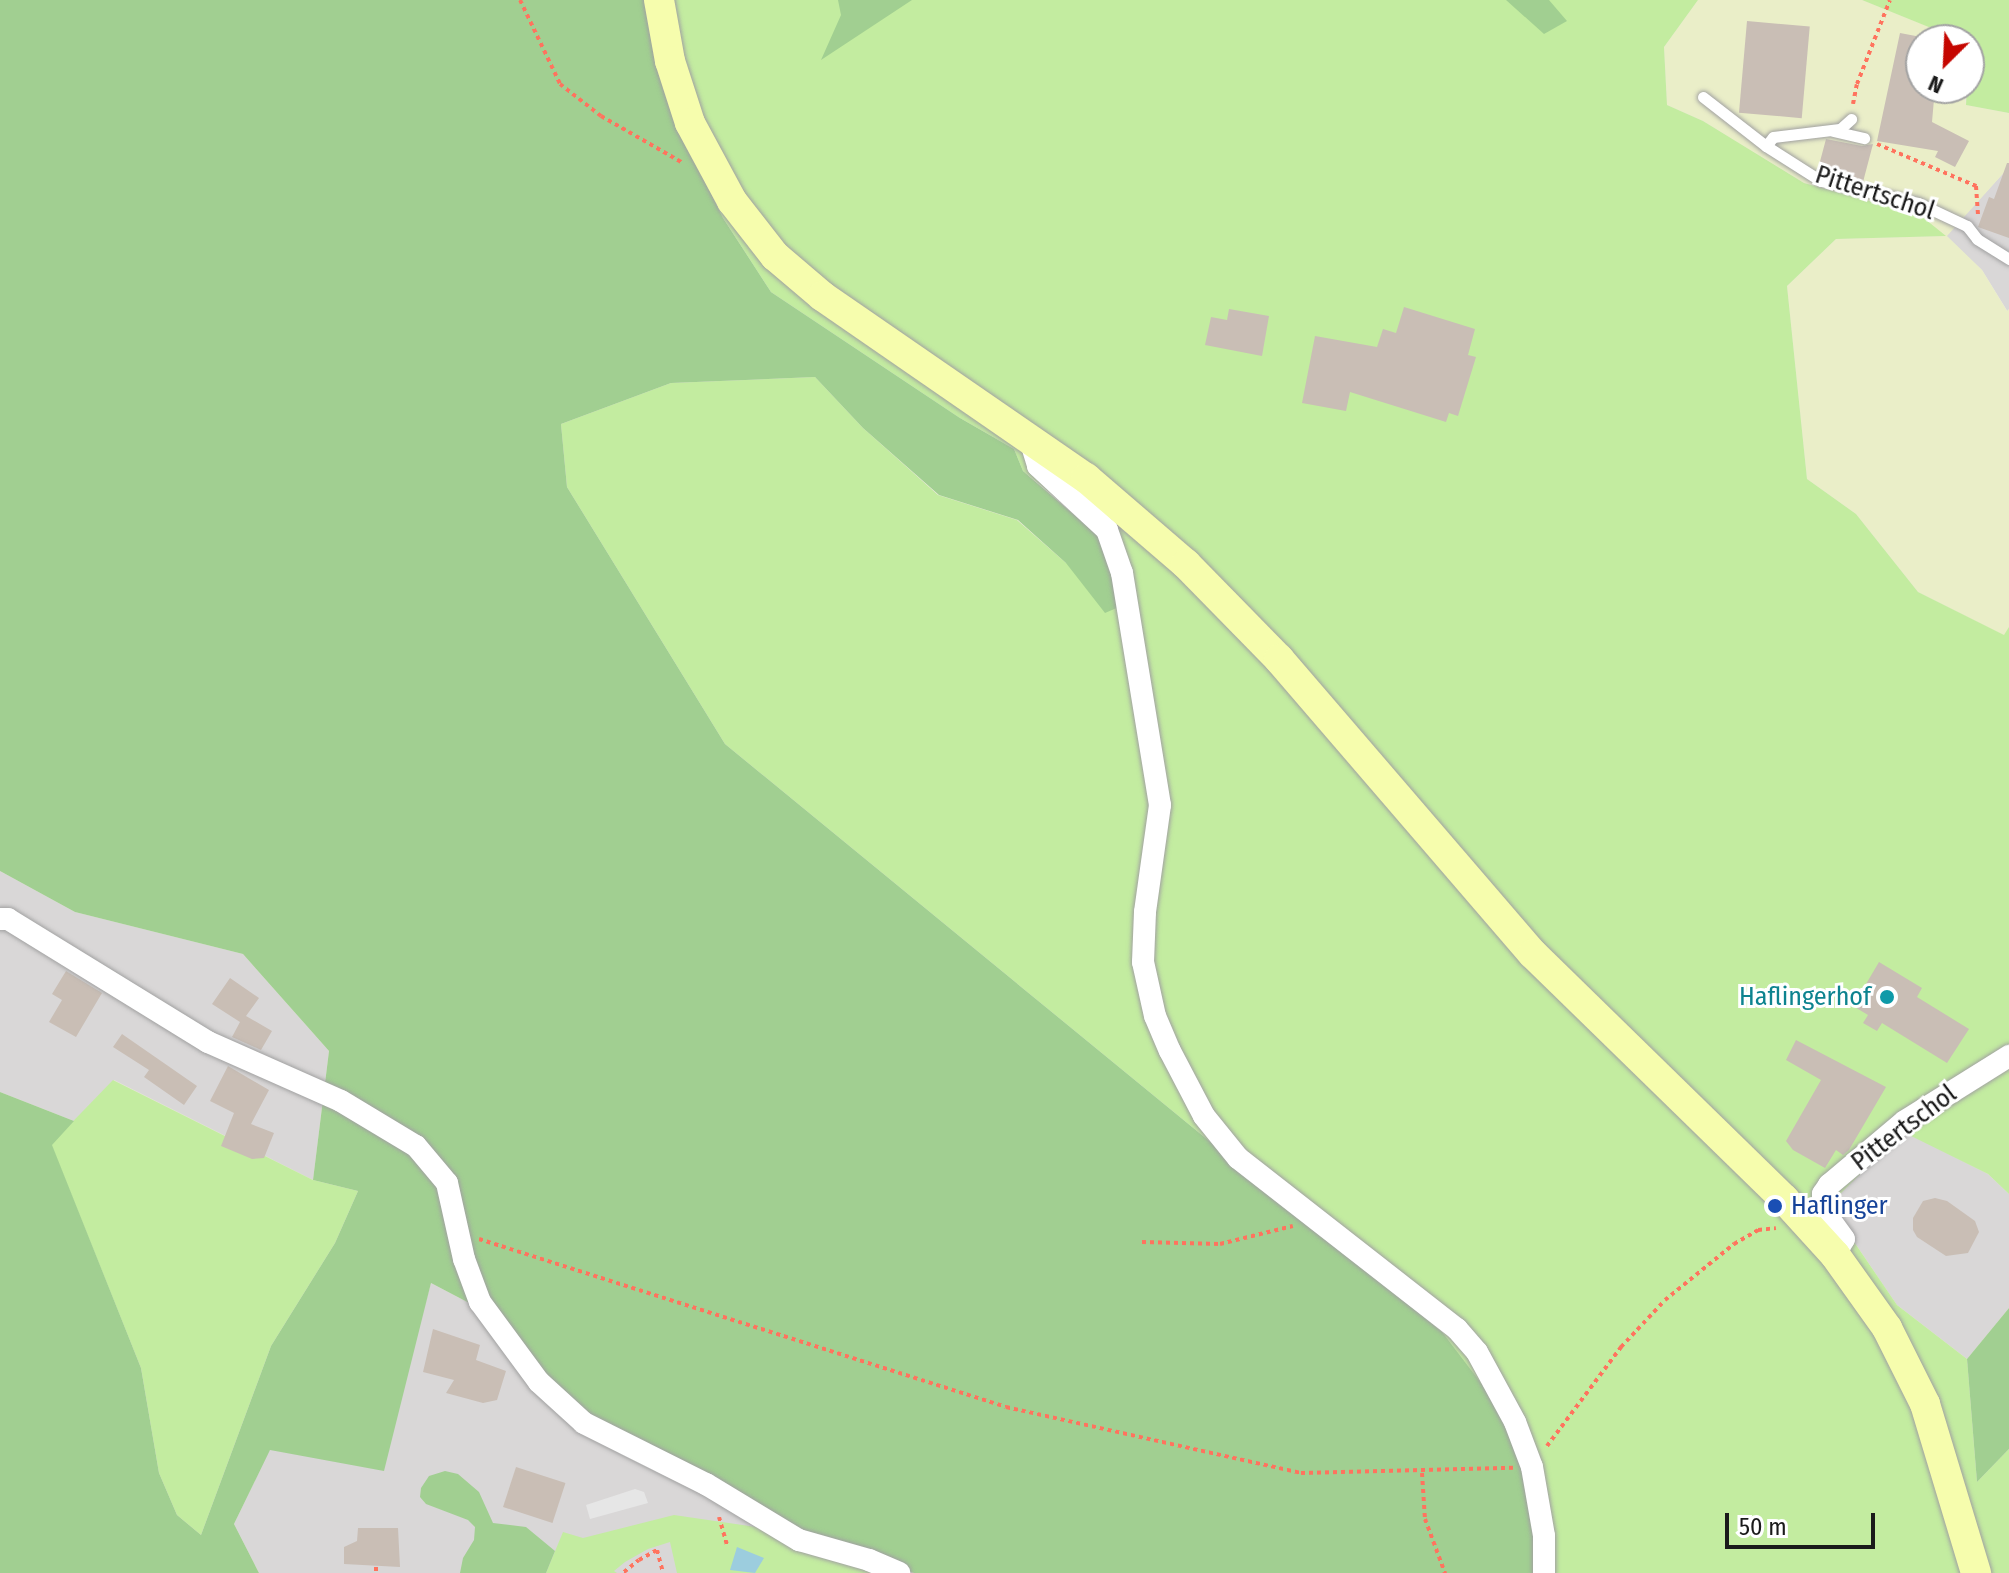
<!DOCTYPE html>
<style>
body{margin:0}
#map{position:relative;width:2009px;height:1573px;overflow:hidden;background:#ede9df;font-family:"Fira Sans Condensed",sans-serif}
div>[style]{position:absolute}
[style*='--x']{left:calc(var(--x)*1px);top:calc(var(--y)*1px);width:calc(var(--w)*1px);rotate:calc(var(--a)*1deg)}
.residential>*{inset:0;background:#d9d7d7}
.farmland>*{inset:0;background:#eaeec8}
.grass>*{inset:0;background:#c3eca0}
.forest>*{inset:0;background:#a1cf91}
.parking>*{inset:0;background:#e6e6e6}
.water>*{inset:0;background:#9ccdde}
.building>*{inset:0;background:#c9beb5;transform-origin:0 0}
.path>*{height:4px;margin-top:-2px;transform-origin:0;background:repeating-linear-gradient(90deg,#ff735e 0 4px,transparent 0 8px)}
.roads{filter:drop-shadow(0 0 2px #a1a1a1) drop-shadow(0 0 2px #a1a1a1)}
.service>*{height:11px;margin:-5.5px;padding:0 5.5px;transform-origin:5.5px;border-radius:5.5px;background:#fff}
.minor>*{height:22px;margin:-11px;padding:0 11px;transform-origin:11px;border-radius:11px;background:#fff}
.secondary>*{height:30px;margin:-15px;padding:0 15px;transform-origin:15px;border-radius:15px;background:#f6fdad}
.dots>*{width:22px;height:22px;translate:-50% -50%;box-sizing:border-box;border:4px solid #fff;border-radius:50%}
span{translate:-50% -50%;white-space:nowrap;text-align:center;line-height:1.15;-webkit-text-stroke:6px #fff;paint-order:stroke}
.street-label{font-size:26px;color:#1a1a1a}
.culture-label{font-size:26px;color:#0d838f}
.right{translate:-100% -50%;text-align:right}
.transit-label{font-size:26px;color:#164399}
.left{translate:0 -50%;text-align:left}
.north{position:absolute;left:1905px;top:24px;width:80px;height:80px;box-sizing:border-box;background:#fff;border:2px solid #a3a3a3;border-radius:50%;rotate:204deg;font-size:22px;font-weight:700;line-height:32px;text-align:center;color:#1a1a1a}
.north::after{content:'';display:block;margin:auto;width:28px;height:36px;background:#c50600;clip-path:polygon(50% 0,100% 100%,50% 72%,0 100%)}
.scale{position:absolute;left:1725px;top:1513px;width:150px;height:36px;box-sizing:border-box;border:4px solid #1a1a1a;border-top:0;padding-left:10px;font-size:24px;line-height:28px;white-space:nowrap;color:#1a1a1a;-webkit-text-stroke:6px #fff;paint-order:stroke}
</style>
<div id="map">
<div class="residential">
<i style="clip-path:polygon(2009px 167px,2009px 309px,2008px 312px,1982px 270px,1946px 236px)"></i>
<i style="clip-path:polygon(0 871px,75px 912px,243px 954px,329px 1051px,313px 1180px,114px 1080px,74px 1121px,0 1092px)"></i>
<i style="clip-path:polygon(1903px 1131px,1988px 1174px,2009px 1194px,2009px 1308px,1967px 1359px,1897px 1305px,1829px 1205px)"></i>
<i style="clip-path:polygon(431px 1283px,492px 1315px,914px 1573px,259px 1573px,234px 1524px,270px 1449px,411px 1356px)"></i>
</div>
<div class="farmland">
<i style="clip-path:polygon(1698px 0,1862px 0,1942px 32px,1947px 40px,1921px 40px,1921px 88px,1964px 88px,1966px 105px,2009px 113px,2009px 167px,1947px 236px,1982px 270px,2007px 311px,2009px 309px,2009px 627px,2005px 636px,1918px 592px,1856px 514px,1807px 479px,1787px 286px,1836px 239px,1945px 236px,1919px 215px,1804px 183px,1703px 121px,1667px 105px,1664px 47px)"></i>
</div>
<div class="grass">
<i style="clip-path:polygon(661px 0,1698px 0,1664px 47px,1667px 105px,1703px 121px,1804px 183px,1920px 215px,1946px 236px,1836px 239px,1787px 286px,1807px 479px,1856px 514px,1918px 592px,2004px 635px,2009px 627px,2009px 1194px,1988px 1174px,1903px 1132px,1829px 1205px,1897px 1305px,1967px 1359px,1977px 1482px,2009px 1449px,2009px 1573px,1540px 1573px,1442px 1332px,725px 744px,567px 487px,561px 424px,671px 383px,815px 377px,863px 428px,938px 495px,1017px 520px,1066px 563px,1087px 523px,1023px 471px,1014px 449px,960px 418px,771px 292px,723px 218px,689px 148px)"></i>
<i style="clip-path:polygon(1862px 0,2009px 0,2009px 113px,1966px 105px,1969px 40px,1947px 40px,1941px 32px)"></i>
<i style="clip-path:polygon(113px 1080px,313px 1180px,358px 1191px,335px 1243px,271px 1346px,201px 1535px,177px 1515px,159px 1473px,141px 1368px,51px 1144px)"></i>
<i style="clip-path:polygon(674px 1515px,763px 1528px,883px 1573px,677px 1573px,670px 1542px,648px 1549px,625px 1562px,614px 1571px,617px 1573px,546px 1573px,563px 1532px,583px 1538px)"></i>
</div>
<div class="forest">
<i style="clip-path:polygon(0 0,661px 0,689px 148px,723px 218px,771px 292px,960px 418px,1014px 449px,1023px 471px,1100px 537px,1112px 565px,1119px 607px,1105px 613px,1066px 563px,1018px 520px,939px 495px,863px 428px,815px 377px,671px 383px,561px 424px,567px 487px,725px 744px,1442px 1332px,1519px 1433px,1540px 1573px,914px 1573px,819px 1542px,569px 1404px,492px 1315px,431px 1283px,384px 1471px,270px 1450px,234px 1524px,259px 1573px,0 1573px,0 1092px,74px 1121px,52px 1145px,141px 1368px,159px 1473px,177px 1515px,201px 1535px,271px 1346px,335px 1243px,358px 1191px,313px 1180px,329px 1051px,243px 954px,75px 912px,0 871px)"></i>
<i style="clip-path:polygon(838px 0,912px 0,821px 60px,841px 15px)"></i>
<i style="clip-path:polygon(1506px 0,1549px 0,1567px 21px,1544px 34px)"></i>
<i style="clip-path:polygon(2009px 1308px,2009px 1449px,1977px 1482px,1967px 1359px)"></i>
<i style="clip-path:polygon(445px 1471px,458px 1474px,479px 1492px,493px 1523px,526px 1527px,555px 1551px,546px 1573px,460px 1573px,463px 1558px,474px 1540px,475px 1527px,468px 1520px,426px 1504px,420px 1497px,421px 1488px,429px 1476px)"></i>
</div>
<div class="parking">
<i style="clip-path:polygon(635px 1489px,644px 1492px,648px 1503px,590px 1519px,586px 1505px)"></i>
</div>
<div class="water">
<i style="clip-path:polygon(737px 1547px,764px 1558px,755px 1573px,730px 1570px)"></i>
</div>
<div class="building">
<i style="left:1747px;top:21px;width:63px;height:92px;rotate:5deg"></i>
<i style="clip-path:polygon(1900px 33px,1921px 37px,1921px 88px,1935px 88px,1932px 122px,1969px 141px,1955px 167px,1935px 157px,1938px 151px,1877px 141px)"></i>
<i style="clip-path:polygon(1826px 139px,1862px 146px,1873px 144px,1863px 182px,1818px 169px)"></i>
<i style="clip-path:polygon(2007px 163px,2009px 163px,2009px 238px,1978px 227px,1989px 197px,1994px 199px)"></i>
<i style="clip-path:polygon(1404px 307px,1475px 329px,1468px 355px,1476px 357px,1458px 416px,1449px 413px,1446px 422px,1350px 392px,1346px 411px,1302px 403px,1315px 336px,1377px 347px,1383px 329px,1396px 333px)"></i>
<i style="clip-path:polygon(1229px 309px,1269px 316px,1262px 356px,1205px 345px,1211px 317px,1227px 320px)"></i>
<i style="clip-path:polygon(1879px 962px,1922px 988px,1917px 997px,1969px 1029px,1947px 1063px,1882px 1023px,1877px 1031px,1863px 1023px,1868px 1015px,1853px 1006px)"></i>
<i style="clip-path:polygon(66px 971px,102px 993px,76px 1037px,49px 1022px,62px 1000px,52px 994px)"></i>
<i style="clip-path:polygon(230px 978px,259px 998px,246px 1016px,272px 1031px,261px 1050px,232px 1037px,240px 1022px,212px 1004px)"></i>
<i style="clip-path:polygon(122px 1034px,197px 1086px,184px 1105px,144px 1077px,149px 1070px,113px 1047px)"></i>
<i style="clip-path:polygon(1796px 1040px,1886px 1087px,1849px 1150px,1843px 1155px,1836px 1150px,1825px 1168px,1793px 1150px,1786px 1141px,1821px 1080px,1786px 1060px)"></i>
<i style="clip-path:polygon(228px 1066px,269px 1090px,251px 1124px,274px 1133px,264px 1158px,252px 1159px,221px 1146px,234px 1113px,210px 1101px)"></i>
<i style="clip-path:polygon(1935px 1198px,1947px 1201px,1975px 1221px,1979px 1232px,1968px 1253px,1946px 1256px,1917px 1237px,1913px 1230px,1913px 1218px,1923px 1201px)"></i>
<i style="clip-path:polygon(433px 1329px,480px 1345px,476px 1360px,506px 1371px,497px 1400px,483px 1403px,446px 1393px,454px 1380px,423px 1372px)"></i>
<i style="left:516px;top:1467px;width:52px;height:42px;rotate:18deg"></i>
<i style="clip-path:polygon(358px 1528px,398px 1528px,400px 1567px,344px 1564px,344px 1547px,357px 1541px)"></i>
</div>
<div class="path">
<i style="--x:520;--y:0;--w:93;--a:64.5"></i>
<i style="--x:560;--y:84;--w:52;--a:38"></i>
<i style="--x:601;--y:116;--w:95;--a:29.8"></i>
<i style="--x:1853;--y:104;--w:20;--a:-79"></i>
<i style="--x:1857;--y:84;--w:90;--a:-68.6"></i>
<i style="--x:1877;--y:144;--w:108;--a:23"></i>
<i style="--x:1976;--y:186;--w:31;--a:86"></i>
<i style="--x:479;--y:1239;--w:553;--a:17.68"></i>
<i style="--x:1006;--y:1407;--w:302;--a:12.6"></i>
<i style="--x:1301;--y:1473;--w:212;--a:-1.4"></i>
<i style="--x:1142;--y:1242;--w:78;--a:1.5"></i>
<i style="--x:1220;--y:1244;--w:75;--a:-13.9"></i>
<i style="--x:1547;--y:1446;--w:124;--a:-53.2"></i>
<i style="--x:1621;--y:1347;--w:64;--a:-46.9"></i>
<i style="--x:1665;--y:1300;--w:89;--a:-39.1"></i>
<i style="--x:1734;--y:1244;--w:28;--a:-30"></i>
<i style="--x:1758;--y:1230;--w:18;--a:-6"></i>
<i style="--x:1422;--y:1473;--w:46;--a:86.3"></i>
<i style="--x:1425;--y:1519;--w:58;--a:69.7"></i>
<i style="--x:719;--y:1517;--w:29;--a:74"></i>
<i style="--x:376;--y:1567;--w:6;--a:90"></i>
<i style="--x:626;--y:1573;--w:2;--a:-153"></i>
<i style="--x:624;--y:1572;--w:19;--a:-39"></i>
<i style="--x:639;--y:1560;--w:21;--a:-29"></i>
<i style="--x:657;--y:1550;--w:24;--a:75"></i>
</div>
<div class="roads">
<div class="service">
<i style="--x:1703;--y:97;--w:80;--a:37.9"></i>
<i style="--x:1766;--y:146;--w:65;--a:32.5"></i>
<i style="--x:1821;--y:181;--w:99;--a:12.8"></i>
<i style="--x:1918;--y:203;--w:54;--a:25.1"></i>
<i style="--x:1967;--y:226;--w:16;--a:52"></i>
<i style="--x:1977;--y:239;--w:38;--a:32"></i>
<i style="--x:1833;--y:131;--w:32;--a:13"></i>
<i style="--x:1766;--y:146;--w:11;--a:-52"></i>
<i style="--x:1773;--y:137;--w:67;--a:-6.8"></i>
<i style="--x:1840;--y:129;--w:15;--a:-42"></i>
</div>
<div class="minor">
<i style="--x:1029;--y:436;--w:31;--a:73"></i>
<i style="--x:1038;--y:466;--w:94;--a:42.8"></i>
<i style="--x:1107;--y:530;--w:46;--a:70.8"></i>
<i style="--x:1122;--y:573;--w:235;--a:80.7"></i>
<i style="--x:1160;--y:805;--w:108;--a:98"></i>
<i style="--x:1145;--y:912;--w:50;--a:92.3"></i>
<i style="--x:1143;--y:962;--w:55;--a:77.5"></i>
<i style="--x:1155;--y:1016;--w:38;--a:67"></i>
<i style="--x:1170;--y:1051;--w:73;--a:62.4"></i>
<i style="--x:1204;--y:1116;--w:54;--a:51"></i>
<i style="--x:1238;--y:1158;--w:278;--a:38"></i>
<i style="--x:1457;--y:1329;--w:30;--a:49"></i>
<i style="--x:1477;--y:1352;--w:80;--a:61.5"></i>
<i style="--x:1515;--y:1422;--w:48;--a:69.3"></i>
<i style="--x:1532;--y:1467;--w:70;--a:80.1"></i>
<i style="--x:1544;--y:1536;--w:37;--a:90"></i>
<i style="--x:0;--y:919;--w:8;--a:0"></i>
<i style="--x:8;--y:919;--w:235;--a:31.6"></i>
<i style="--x:208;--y:1042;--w:145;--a:23.9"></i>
<i style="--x:341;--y:1101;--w:87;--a:31"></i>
<i style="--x:416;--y:1146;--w:48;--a:50"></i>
<i style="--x:447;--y:1183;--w:78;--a:77.4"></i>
<i style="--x:464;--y:1259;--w:46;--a:69.6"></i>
<i style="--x:480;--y:1302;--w:99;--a:53.6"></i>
<i style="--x:539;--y:1382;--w:61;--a:42.3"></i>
<i style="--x:584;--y:1423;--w:136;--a:26.6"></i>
<i style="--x:706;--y:1484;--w:109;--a:31.1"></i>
<i style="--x:799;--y:1540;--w:73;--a:15.9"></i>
<i style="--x:869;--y:1560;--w:33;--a:23"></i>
<i style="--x:1835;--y:1255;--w:18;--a:-61"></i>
<i style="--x:1844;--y:1239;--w:36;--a:-126"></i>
<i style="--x:1823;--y:1210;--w:16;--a:-90"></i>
<i style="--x:1823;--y:1194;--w:11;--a:-56"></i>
<i style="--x:1829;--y:1185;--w:99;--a:-40.1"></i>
<i style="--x:1905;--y:1121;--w:123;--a:-32"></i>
</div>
<div class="secondary">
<i style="--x:659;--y:0;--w:62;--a:79.8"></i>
<i style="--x:670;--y:61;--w:65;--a:72.1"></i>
<i style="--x:690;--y:123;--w:89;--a:61.7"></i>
<i style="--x:732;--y:201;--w:70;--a:52"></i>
<i style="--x:775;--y:256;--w:62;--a:40.4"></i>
<i style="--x:822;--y:296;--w:321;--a:34.6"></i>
<i style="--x:1086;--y:478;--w:132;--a:40.7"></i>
<i style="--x:1186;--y:564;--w:133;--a:45.6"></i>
<i style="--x:1279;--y:659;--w:389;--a:49.3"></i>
<i style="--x:1533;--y:954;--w:351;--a:44.3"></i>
<i style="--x:1784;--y:1199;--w:76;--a:47.7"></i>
<i style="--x:1835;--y:1255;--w:90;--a:54.5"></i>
<i style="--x:1887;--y:1328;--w:85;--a:63.4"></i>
<i style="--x:1925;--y:1404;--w:177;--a:73.2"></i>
</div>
</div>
<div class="dots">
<i style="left:1887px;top:997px;background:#0f9aa8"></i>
<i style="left:1775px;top:1206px;background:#1a4fb4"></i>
</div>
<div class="street-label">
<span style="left:1875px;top:193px;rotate:18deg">Pittertschol</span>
<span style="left:1904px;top:1128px;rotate:-37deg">Pittertschol</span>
</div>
<div class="culture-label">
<span class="right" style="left:1871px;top:997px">Haflingerhof</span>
</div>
<div class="transit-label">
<span class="left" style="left:1791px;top:1206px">Haflinger</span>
</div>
<div class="north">N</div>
<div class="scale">50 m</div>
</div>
